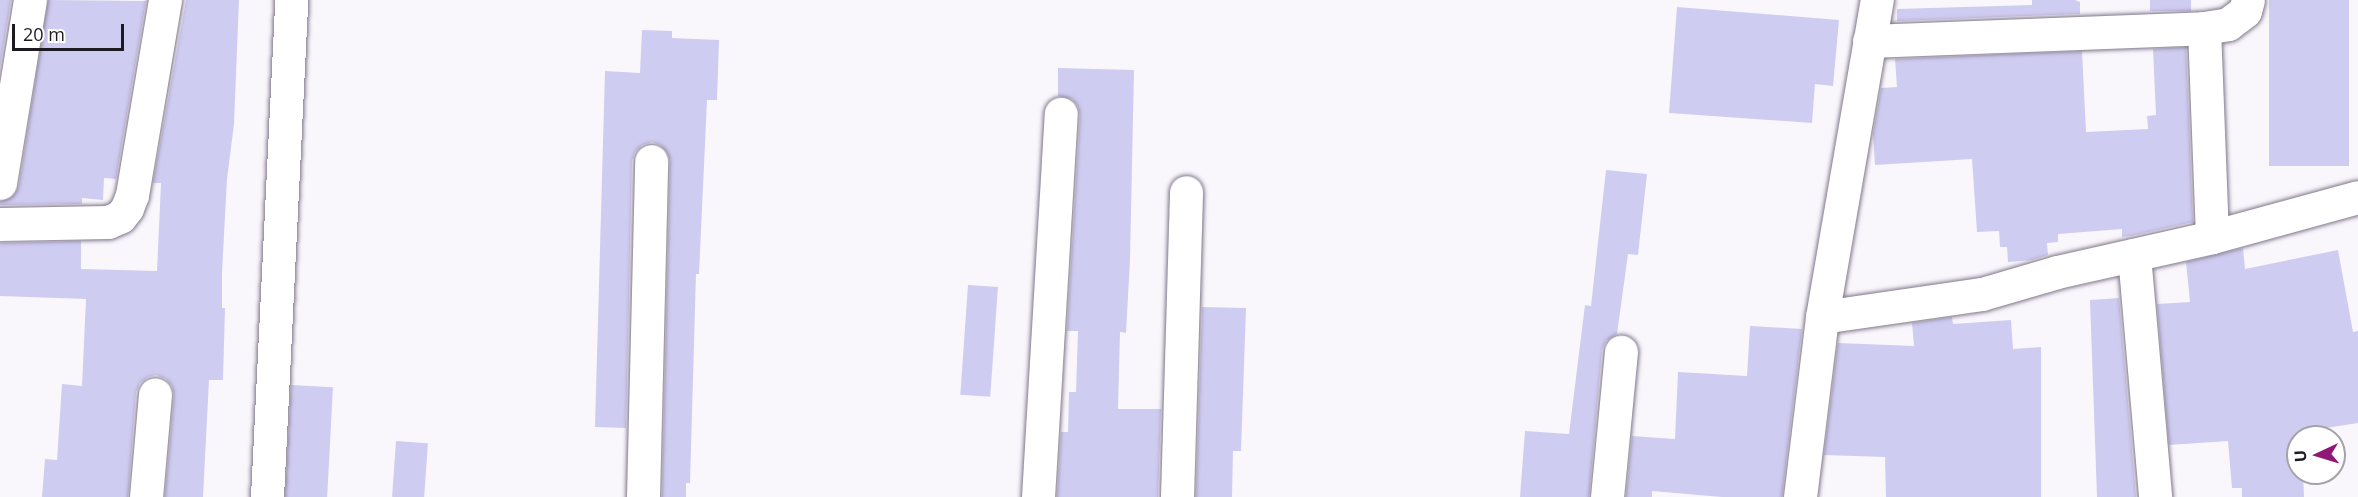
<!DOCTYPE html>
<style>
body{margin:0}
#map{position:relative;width:2358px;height:497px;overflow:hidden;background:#f9f7fc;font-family:"Open Sans",sans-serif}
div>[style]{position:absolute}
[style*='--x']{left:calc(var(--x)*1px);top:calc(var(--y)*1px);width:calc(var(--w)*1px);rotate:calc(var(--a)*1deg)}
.building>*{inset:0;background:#cfccf1;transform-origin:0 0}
.roads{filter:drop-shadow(0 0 2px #80778b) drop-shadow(0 0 2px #80778b)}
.minor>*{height:33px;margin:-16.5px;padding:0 16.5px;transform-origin:16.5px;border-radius:16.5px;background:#fff}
span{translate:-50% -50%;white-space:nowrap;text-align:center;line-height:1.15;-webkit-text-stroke:5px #fff;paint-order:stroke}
.north{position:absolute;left:2286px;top:425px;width:60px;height:60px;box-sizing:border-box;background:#fff;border:2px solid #a5a3a7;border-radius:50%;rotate:266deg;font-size:16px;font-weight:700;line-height:24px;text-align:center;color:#1e1a22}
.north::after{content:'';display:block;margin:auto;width:21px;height:27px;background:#901775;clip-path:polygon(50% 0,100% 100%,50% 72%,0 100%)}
.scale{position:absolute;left:12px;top:24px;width:112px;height:27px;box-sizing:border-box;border:3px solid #1e1a22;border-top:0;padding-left:8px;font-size:18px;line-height:21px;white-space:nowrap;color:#1e1a22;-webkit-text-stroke:4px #fff;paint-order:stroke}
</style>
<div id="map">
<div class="building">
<i style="clip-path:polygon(0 0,11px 0,0 67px)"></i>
<i style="clip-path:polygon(48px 0,146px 1px,116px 179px,104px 178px,103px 200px,82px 198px,82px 204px,0 205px,0 201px,14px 195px,19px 186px)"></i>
<i style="clip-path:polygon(186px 0,239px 0,234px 124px,227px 179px,222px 273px,222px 308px,225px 308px,223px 380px,209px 380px,203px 497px,165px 497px,174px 395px,172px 386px,166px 379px,156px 375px,148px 377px,140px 383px,136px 392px,128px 497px,42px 497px,45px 459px,57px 460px,62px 384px,82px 386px,86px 299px,0 296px,0 243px,81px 241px,81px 269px,157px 271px,161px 183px,153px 183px)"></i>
<i style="clip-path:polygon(2032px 0,2075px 0,2080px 2px,2080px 14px,1897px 21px,1897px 9px,2032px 5px)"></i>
<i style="left:2150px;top:0;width:41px;height:11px"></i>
<i style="left:2269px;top:0;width:80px;height:166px"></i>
<i style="clip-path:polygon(1677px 7px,1839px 20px,1833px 86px,1815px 84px,1812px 123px,1669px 113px)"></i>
<i style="clip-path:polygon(642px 30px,672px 31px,672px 38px,719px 40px,717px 100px,707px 100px,699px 274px,696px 274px,690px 483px,686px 483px,686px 497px,662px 497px,670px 161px,667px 152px,660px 145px,652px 142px,642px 145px,635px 152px,632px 161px,626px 428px,595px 427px,605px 71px,640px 73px)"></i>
<i style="clip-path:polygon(2186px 47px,2193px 222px,2131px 236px,2122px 237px,2122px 229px,2058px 234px,2058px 242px,2047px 243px,2048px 255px,2032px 260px,2008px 262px,2007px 247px,2000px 247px,1999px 231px,1977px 232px,1972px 159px,1875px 165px,1873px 134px,1881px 88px,1897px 87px,1895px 59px,2082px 51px,2086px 132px,2148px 129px,2147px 116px,2156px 115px,2153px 49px)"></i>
<i style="clip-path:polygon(1058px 68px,1134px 70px,1130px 260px,1126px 333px,1120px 332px,1118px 409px,1161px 409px,1158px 497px,1057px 497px,1061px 432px,1068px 432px,1069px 392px,1076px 392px,1078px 331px,1067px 331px,1080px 115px,1078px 106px,1072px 99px,1058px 96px)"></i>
<i style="clip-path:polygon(1606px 170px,1647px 174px,1638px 255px,1628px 254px,1617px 334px,1606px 341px,1602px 350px,1589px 497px,1520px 497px,1525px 431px,1569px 434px,1585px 305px,1591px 306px)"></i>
<i style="clip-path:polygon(2243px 248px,2245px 269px,2338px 250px,2353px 332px,2358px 331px,2358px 423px,2300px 432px,2298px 473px,2303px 473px,2304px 497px,2242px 497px,2242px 488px,2232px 488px,2228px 441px,2169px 445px,2157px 304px,2190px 302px,2186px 262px)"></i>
<i style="left:968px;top:285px;width:30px;height:110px;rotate:4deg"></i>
<i style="clip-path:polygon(2119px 298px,2136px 497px,2097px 497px,2090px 300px)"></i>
<i style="clip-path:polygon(1202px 307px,1246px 308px,1241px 451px,1233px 451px,1232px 497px,1196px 497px)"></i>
<i style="clip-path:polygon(1952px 317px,1953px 324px,2011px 320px,2013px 349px,2041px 347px,2041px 497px,1886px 497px,1885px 457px,1824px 455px,1838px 343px,1914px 346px,1912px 323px)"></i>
<i style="clip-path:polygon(1750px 326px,1802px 329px,1782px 497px,1722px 497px,1652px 491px,1652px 497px,1626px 497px,1632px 436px,1675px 439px,1678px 372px,1747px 376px)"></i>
<i style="left:291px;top:385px;width:42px;height:112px;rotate:3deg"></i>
<i style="left:396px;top:441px;width:32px;height:56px;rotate:4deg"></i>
</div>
<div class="roads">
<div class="minor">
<i style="--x:2204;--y:28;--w:209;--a:87.8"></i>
<i style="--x:1869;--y:41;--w:335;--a:-2.2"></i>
<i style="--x:2204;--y:28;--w:24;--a:-9"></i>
<i style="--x:2228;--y:24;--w:21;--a:-37"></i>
<i style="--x:2245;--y:11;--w:11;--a:-75"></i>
<i style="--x:0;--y:183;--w:185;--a:-80.7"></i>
<i style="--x:0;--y:224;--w:108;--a:-1.1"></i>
<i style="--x:108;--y:222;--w:13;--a:-23"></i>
<i style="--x:120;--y:217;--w:11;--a:-52"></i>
<i style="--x:127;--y:208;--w:14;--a:-69"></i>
<i style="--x:132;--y:195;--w:198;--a:-80.4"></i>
<i style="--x:2134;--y:255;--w:243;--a:85"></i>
<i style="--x:1822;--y:317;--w:162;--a:-8.2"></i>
<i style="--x:1982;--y:294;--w:78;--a:-16.3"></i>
<i style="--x:2057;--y:272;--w:159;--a:-12.7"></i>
<i style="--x:2212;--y:237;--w:151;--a:-15.3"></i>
<i style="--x:146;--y:497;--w:103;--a:-85"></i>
<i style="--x:267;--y:497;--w:498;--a:-87.2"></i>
<i style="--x:643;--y:497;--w:336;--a:-88.6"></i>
<i style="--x:1038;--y:497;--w:384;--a:-86.6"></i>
<i style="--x:1177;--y:497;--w:305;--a:-88.3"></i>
<i style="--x:1607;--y:497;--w:146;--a:-84.5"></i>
<i style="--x:1800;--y:497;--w:181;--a:-83"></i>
<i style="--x:1822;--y:317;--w:322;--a:-80.2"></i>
</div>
</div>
<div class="north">U</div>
<div class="scale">20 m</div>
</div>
